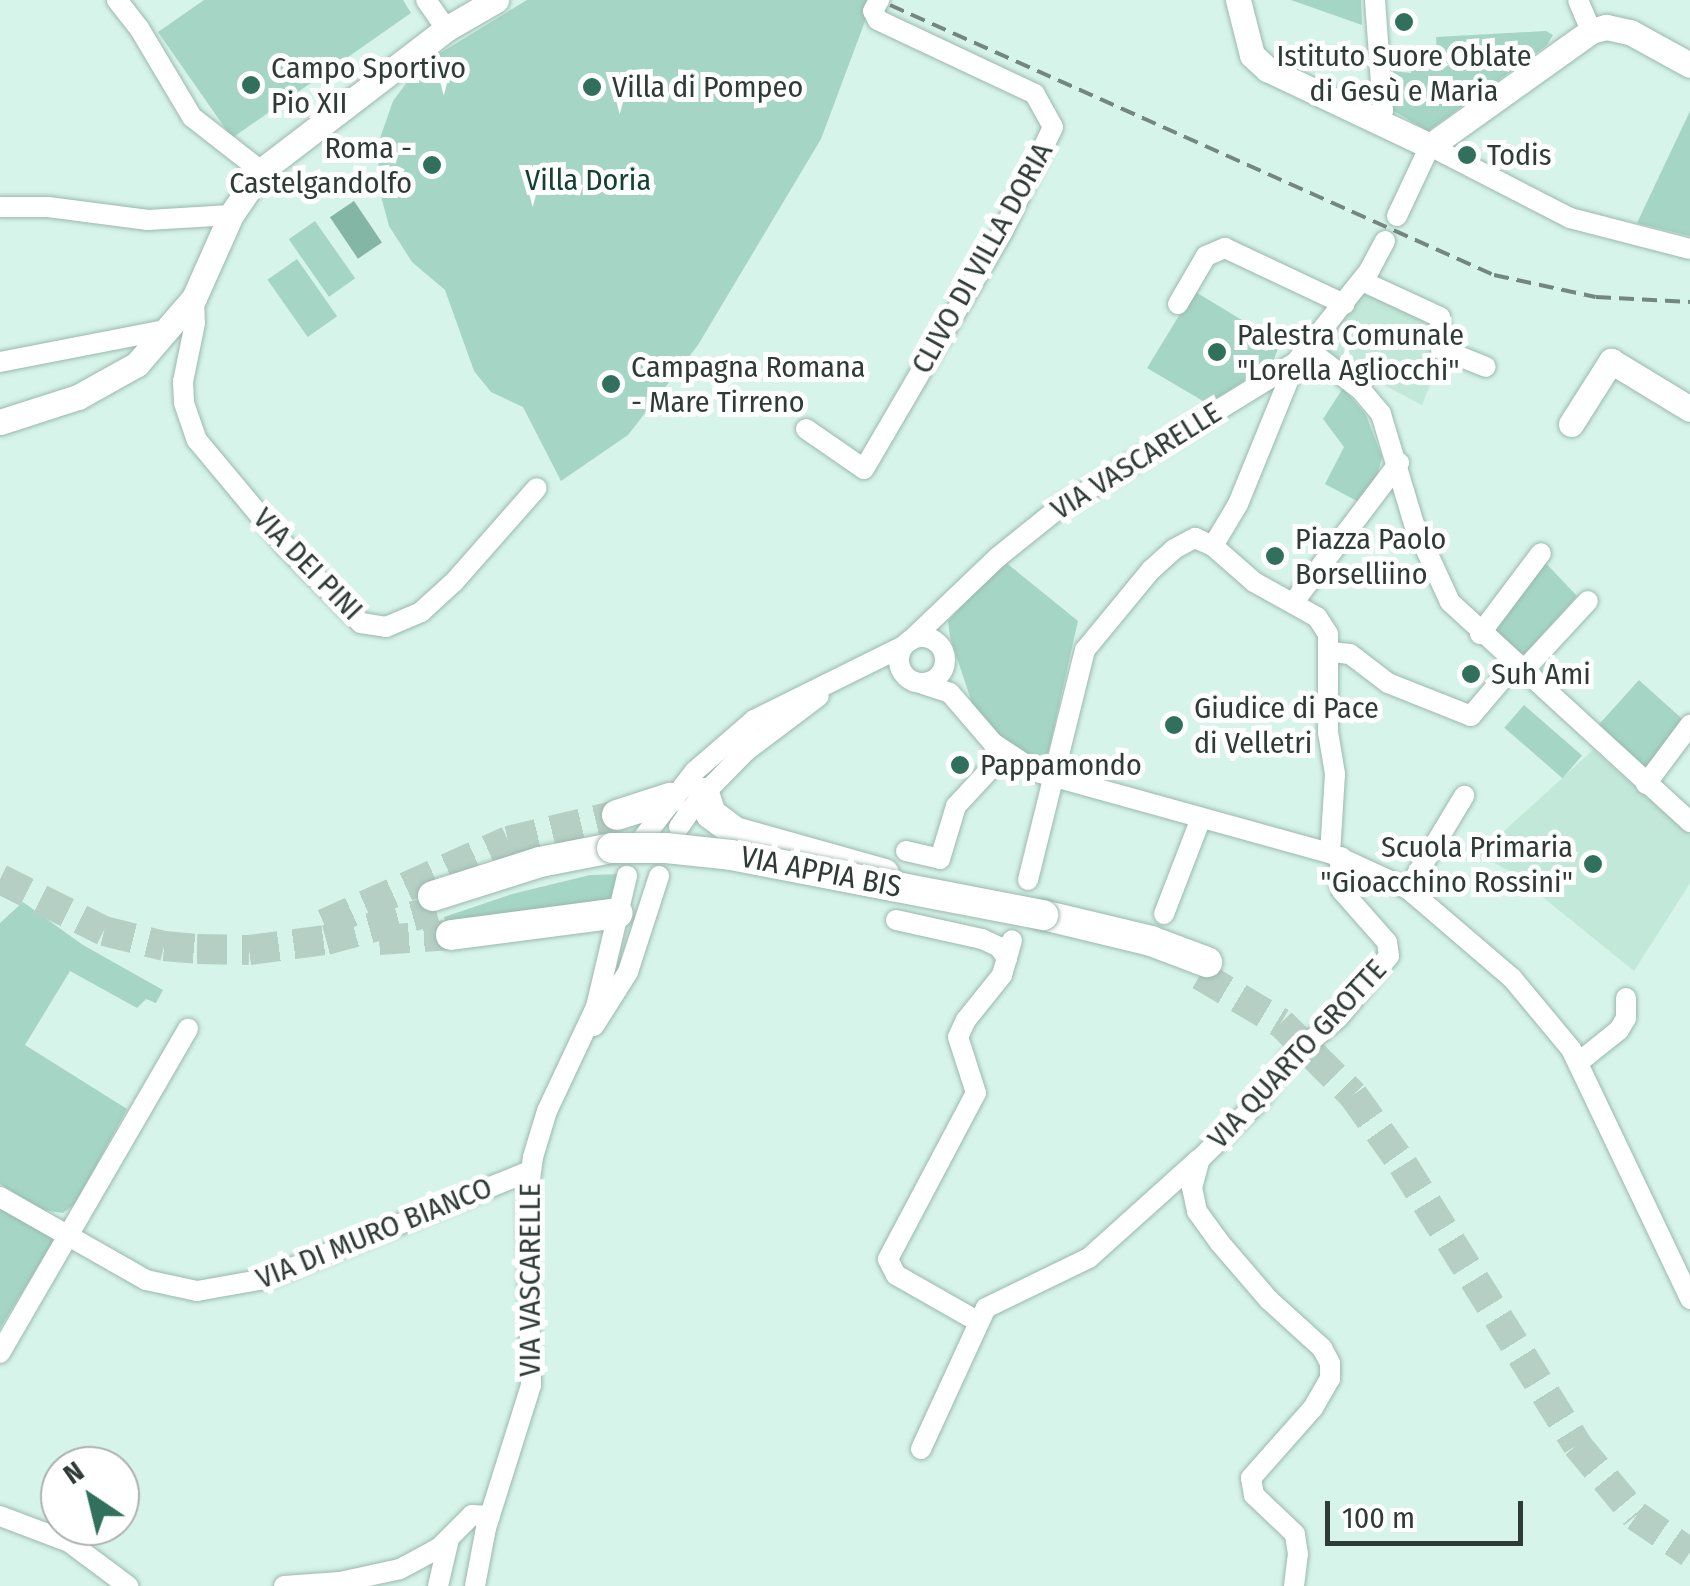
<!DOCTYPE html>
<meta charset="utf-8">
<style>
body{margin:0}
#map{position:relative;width:1690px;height:1586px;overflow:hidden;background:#d6f4e9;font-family:"Fira Sans Condensed",sans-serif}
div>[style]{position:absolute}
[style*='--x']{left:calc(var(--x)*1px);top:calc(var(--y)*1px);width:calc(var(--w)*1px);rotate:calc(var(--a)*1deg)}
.built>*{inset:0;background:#c2e8d9}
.green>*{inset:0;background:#a5d6c5;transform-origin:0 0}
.water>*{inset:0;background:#83b6a4;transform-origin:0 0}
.highway-tunnel>*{height:30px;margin-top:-15px;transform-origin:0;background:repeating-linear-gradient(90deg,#b5cfc5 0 30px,transparent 0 45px)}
.roads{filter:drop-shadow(0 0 2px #9bb8ad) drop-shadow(0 0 2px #9bb8ad)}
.minor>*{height:20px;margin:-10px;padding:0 10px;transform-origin:10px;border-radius:10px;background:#fff}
.minor>.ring{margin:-10px;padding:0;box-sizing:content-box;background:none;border:20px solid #fff;border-radius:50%}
.major>*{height:25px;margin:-12.5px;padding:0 12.5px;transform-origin:12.5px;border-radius:12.5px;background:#fff}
.highway>*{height:30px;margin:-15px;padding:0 15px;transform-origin:15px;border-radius:15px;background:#fff}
.rail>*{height:4px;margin-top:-2px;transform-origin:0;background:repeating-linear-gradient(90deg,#73867f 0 15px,transparent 0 23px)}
.bridges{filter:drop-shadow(0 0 2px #9bb8ad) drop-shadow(0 0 2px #9bb8ad)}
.highway-bridge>*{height:30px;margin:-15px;padding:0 15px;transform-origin:15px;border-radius:15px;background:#fff}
.dots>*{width:28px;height:28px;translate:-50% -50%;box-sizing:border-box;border:5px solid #fff;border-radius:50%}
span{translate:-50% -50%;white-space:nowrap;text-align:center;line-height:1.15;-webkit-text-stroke:10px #fff;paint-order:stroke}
.poi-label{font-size:30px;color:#2f3b36}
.left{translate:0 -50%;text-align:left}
.right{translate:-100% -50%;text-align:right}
.park-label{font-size:30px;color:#134033}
.street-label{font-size:30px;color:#2f3b36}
.north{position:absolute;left:40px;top:1446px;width:100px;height:100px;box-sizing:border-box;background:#fff;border:2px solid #acb1af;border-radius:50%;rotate:325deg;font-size:28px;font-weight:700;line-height:40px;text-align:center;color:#2f3b36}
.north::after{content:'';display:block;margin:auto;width:35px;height:45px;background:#31705d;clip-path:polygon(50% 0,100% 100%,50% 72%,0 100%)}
.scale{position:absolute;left:1325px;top:1501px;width:198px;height:45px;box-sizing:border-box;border:5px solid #2f3b36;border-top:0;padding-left:12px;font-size:30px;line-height:35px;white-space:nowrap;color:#2f3b36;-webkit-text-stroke:8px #fff;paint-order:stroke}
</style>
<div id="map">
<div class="built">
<i style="clip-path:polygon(1362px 288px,1421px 314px,1440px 360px,1422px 405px,1331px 357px,1324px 347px)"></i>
<i style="clip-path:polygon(1593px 750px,1690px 835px,1690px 883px,1634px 971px,1514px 874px,1479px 854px)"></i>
</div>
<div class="green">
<i style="clip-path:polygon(204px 0,403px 0,411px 13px,232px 138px,158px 32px)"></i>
<i style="clip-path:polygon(527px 0,873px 0,821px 139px,698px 345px,628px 435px,561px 481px,523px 407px,491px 392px,474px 371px,445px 290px,412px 262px,389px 226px,378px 185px,379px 141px,393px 101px,419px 66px)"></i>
<i style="clip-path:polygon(1291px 0,1361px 0,1362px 25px)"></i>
<i style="clip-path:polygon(1546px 31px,1553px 35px,1547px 45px,1428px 131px,1392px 110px,1393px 71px,1411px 73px,1413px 56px,1437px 57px,1436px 37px)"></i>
<i style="clip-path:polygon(1690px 111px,1690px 236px,1637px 223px)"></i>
<i style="left:315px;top:221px;width:70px;height:32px;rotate:55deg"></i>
<i style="left:297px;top:259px;width:70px;height:36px;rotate:55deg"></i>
<i style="clip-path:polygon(1194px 291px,1280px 343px,1273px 362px,1208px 404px,1147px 368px)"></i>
<i style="clip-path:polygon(1343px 388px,1366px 415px,1382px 457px,1377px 476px,1357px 501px,1325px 484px,1344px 447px,1323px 419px)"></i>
<i style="clip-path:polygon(1541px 558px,1577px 596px,1521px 658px,1487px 631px)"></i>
<i style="clip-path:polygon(1004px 561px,1078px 621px,1045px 767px,1007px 748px,972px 703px,950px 637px,948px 621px)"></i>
<i style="left:1639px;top:680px;width:66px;height:64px;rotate:42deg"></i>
<i style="left:1524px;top:705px;width:77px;height:30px;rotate:41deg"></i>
<i style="clip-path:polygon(624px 874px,615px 898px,446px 925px,444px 917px,512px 894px,590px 875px)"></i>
<i style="clip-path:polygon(23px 902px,83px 945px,163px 990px,156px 1003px,146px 999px,137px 1008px,70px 971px,25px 1045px,127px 1109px,75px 1204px,63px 1213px,43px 1210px,0 1184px,0 923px)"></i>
<i style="clip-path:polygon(0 1206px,55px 1239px,0 1328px)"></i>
</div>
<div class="water">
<i style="left:354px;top:201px;width:50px;height:29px;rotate:56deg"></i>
</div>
<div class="highway-tunnel">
<i style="--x:0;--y:879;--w:116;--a:26.6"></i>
<i style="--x:104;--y:931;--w:62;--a:14"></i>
<i style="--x:164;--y:946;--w:33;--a:5"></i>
<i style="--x:197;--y:949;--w:52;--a:1.1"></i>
<i style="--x:249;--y:950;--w:78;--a:-7.4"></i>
<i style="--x:326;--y:940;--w:114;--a:-15.3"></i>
<i style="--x:324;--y:924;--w:202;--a:-24.3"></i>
<i style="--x:508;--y:841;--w:112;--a:-13.4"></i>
<i style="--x:379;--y:940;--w:72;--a:-4"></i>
<i style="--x:1200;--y:975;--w:94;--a:30.7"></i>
<i style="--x:1281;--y:1023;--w:102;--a:45"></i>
<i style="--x:1353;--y:1095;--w:86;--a:54.5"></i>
<i style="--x:1403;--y:1165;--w:330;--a:58.1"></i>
<i style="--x:1577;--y:1445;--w:92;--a:50.3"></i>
<i style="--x:1636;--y:1516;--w:65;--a:34.4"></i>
</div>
<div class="roads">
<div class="minor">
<i style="--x:117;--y:0;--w:36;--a:52"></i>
<i style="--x:139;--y:28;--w:104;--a:59.2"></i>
<i style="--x:192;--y:117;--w:88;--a:38"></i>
<i style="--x:426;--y:0;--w:35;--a:55"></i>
<i style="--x:1375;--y:0;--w:111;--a:85.9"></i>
<i style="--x:1383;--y:111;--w:13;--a:119"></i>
<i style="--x:1578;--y:0;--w:34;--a:67"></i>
<i style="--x:0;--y:207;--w:48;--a:0"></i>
<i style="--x:48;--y:207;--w:101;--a:7.4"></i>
<i style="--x:148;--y:220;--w:83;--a:-3.4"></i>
<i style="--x:1397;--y:216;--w:77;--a:-64.8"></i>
<i style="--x:1430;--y:146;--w:157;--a:27.2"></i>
<i style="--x:1570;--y:218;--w:124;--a:14.5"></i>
<i style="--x:1362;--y:281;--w:86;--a:24.8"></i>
<i style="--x:1440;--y:317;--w:32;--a:88"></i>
<i style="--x:1441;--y:349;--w:48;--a:21.8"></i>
<i style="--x:194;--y:298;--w:25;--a:88"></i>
<i style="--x:195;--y:323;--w:60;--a:101.5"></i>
<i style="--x:183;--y:382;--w:21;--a:87"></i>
<i style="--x:184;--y:403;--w:39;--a:71"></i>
<i style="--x:197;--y:440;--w:139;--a:50.2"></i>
<i style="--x:286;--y:547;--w:107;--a:45.4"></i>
<i style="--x:361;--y:623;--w:25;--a:9"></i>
<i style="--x:386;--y:627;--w:38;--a:-23"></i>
<i style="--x:421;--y:612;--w:45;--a:-42.3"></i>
<i style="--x:454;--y:582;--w:125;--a:-48.6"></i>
<i style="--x:1178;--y:304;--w:56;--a:-59.7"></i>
<i style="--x:1206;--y:256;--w:21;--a:-23"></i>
<i style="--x:1225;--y:248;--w:132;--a:25.2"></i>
<i style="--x:1309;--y:350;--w:66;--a:37.6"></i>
<i style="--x:1361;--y:390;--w:31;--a:50"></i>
<i style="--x:1381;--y:414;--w:115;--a:73.3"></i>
<i style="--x:1414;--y:524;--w:86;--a:65.2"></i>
<i style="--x:1450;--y:602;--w:326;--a:42.5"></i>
<i style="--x:0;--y:362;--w:173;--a:-11"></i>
<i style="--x:806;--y:429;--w:70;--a:34.6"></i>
<i style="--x:864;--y:469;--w:276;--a:-59.7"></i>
<i style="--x:1003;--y:231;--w:115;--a:-64.3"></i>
<i style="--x:1053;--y:127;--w:38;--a:-119"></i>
<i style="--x:1035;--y:94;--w:174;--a:-154.8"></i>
<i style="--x:878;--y:20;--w:10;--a:-119"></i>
<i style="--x:873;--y:11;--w:13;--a:-61"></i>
<i style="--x:1213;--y:546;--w:49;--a:-59.2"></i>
<i style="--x:1238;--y:504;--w:153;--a:-67.8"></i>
<i style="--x:1293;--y:603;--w:176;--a:-52.9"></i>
<i style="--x:1480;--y:634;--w:101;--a:-53"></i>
<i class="ring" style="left:899px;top:637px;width:26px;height:26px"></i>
<i style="--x:910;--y:641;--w:122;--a:-43.7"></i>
<i style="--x:998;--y:557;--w:78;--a:-38.8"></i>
<i style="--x:1059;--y:508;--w:278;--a:-31.6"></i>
<i style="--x:1296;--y:362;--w:117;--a:-51.3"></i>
<i style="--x:1369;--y:271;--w:34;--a:-62"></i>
<i style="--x:1331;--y:652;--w:19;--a:6"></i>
<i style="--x:1350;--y:654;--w:48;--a:37.3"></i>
<i style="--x:1388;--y:683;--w:89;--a:21.7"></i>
<i style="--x:1471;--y:716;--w:70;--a:-49.7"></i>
<i style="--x:1524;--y:670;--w:94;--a:-47.2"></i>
<i style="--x:923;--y:684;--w:28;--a:18"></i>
<i style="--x:950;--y:693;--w:66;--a:49.3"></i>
<i style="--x:993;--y:743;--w:53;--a:33.4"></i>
<i style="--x:1037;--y:772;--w:304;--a:15.5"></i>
<i style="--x:1330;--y:853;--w:86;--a:24.8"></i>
<i style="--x:1408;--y:889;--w:137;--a:40.6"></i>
<i style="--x:1512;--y:978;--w:92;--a:50.3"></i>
<i style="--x:1571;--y:1049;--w:277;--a:64.5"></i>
<i style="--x:1646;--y:784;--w:74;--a:-53.3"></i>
<i style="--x:679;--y:827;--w:32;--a:-55"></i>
<i style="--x:697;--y:801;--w:70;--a:-45.6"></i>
<i style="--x:746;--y:751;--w:91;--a:-37"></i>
<i style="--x:643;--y:838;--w:85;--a:-52.2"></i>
<i style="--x:695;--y:771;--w:78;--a:-40.8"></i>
<i style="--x:754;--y:720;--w:167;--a:-26.3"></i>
<i style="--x:906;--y:851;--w:35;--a:13"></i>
<i style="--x:940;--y:859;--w:55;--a:-73.2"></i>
<i style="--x:956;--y:806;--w:72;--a:-47.2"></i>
<i style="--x:1028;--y:880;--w:237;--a:-76.1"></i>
<i style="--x:1085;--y:650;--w:104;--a:-50.5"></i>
<i style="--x:1151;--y:570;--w:31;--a:-42"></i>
<i style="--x:1174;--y:549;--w:24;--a:-28"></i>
<i style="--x:1195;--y:538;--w:20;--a:24"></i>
<i style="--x:1213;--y:546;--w:55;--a:41.3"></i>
<i style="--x:1254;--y:582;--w:72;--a:29.1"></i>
<i style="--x:1317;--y:617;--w:20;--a:57"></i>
<i style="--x:1328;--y:634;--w:98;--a:90"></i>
<i style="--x:1328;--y:732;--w:43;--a:80.5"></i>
<i style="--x:1335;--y:774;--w:79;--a:93.6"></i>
<i style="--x:1408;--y:889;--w:109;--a:-58.9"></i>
<i style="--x:1164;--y:914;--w:103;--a:-68.9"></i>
<i style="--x:896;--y:920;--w:88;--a:12.5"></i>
<i style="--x:982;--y:939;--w:19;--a:25"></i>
<i style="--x:999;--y:947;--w:14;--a:54"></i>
<i style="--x:594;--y:1026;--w:64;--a:-57.8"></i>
<i style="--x:628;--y:972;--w:101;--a:-72.1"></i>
<i style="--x:1579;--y:1062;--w:51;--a:-38.7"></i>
<i style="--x:1619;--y:1030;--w:14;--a:-60"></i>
<i style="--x:1626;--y:1018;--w:20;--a:-90"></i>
<i style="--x:0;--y:1197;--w:168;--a:29.6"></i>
<i style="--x:146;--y:1280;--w:52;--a:12.2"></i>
<i style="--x:197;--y:1291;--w:69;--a:-10"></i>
<i style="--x:265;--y:1279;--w:286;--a:-22.2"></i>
<i style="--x:977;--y:1321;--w:93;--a:-150.4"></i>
<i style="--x:896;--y:1275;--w:18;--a:-117"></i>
<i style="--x:888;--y:1259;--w:188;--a:-62.1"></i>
<i style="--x:976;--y:1093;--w:59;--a:-107.8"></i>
<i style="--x:958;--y:1037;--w:19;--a:-65"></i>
<i style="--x:966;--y:1020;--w:58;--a:-51.3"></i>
<i style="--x:1002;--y:975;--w:36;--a:-74"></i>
<i style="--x:0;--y:1353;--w:375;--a:-59.9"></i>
<i style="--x:921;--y:1449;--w:155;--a:-65.3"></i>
<i style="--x:986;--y:1308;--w:114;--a:-25.9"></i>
<i style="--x:1089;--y:1258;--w:147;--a:-42"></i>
<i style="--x:0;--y:1516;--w:74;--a:20.6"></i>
<i style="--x:69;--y:1542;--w:74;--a:36.7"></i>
<i style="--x:284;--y:1586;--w:56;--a:-4.1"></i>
<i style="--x:340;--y:1582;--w:61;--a:-12.2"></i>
<i style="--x:400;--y:1569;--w:44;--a:-28.3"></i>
<i style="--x:439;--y:1548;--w:47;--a:-45"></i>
<i style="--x:472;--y:1515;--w:18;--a:3"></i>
<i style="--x:438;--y:1586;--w:48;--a:-76.8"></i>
<i style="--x:475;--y:1586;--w:59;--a:-79.3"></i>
<i style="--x:486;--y:1528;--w:150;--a:-72.5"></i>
<i style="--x:531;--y:1385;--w:182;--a:-91.3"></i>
<i style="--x:527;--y:1203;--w:46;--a:-82.6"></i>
<i style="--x:533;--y:1157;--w:48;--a:-73.1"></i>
<i style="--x:547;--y:1111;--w:115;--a:-64.8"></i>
<i style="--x:596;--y:1007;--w:135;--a:-76.7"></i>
<i style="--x:1294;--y:1586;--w:32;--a:-83"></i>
<i style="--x:1298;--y:1554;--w:20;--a:-99"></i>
<i style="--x:1295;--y:1534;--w:57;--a:-136.4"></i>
<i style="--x:1254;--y:1495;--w:17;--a:-100"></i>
<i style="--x:1251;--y:1478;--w:94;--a:-48.5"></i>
<i style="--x:1313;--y:1408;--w:34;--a:-60"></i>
<i style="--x:1330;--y:1379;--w:16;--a:-90"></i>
<i style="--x:1330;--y:1363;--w:17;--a:-118"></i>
<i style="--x:1322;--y:1348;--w:72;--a:-137.8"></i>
<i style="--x:1269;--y:1300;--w:75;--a:-130.7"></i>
<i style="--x:1220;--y:1243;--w:39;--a:-126"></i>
<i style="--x:1197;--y:1211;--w:24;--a:-102"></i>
<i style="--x:1192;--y:1188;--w:30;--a:-75"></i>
<i style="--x:1200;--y:1159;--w:80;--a:-44.5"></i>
<i style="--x:1257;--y:1103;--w:54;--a:-54"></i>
<i style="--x:1289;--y:1059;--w:65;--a:-40"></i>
<i style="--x:1339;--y:1017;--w:79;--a:-50.7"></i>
<i style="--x:1389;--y:956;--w:14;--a:-98"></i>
<i style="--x:1387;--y:942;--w:68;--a:-131.4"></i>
<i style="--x:1342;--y:891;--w:15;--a:-106"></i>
<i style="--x:1338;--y:877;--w:20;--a:-79"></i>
</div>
<div class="major">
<i style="--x:1238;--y:0;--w:57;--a:75.7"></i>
<i style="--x:1252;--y:55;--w:21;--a:43"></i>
<i style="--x:1267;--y:69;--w:180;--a:25.3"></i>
<i style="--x:1430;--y:146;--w:198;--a:-35.5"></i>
<i style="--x:1591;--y:31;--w:16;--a:-15"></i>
<i style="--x:1606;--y:27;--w:25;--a:12"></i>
<i style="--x:1630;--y:32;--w:68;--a:28.8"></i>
<i style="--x:0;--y:422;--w:82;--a:-17.8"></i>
<i style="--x:78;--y:397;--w:68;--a:-29.2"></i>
<i style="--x:137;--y:364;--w:87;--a:-49.2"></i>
<i style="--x:194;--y:298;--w:91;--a:-66"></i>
<i style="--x:231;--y:215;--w:53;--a:-55.7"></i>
<i style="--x:261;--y:171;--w:233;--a:-37.5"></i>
<i style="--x:446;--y:29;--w:58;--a:-30.1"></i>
<i style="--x:1571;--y:424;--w:75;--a:-57.6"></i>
<i style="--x:1611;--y:361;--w:92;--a:31.3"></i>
</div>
<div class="highway">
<i style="--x:704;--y:793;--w:22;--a:72"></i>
<i style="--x:711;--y:814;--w:30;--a:37"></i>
<i style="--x:735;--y:832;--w:155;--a:15.7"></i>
<i style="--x:617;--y:815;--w:56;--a:-17.8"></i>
<i style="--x:433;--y:896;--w:112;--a:-17.6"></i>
<i style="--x:540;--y:862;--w:73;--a:-11"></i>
<i style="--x:1043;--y:915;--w:111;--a:13.5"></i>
<i style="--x:1151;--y:941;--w:60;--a:20.6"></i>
<i style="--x:451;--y:935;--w:168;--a:-7.5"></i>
</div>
</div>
<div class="rail">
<i style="--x:890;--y:5;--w:662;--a:24.09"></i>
<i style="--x:1494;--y:275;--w:104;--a:12.2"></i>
<i style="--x:1596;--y:297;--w:94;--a:3"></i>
</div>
<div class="bridges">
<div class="highway-bridge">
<i style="--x:612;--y:848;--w:54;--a:0"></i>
<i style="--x:666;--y:848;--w:65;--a:6.1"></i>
<i style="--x:731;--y:855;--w:318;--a:10.9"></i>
</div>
</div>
<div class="dots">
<i style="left:1404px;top:22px;background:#31705d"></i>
<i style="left:251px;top:85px;background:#31705d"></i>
<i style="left:592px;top:87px;background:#31705d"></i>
<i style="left:1467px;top:155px;background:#31705d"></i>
<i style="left:432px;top:165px;background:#31705d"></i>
<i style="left:1217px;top:352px;background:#31705d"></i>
<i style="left:611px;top:384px;background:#31705d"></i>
<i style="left:1275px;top:556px;background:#31705d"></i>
<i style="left:1471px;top:674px;background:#31705d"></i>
<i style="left:1174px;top:725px;background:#31705d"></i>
<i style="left:960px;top:765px;background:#31705d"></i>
<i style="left:1593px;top:864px;background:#31705d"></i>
</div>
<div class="poi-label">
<span style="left:1404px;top:73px">Istituto Suore Oblate<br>di Gesù e Maria</span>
<span class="left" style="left:271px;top:85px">Campo Sportivo<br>Pio XII</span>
<span class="left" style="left:612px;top:87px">Villa di Pompeo</span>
<span class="right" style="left:412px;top:165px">Roma -<br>Castelgandolfo</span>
<span class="left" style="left:1487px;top:155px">Todis</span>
<span class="left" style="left:1237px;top:352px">Palestra Comunale<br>"Lorella Agliocchi"</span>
<span class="left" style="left:631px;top:384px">Campagna Romana<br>- Mare Tirreno</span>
<span class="left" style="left:1295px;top:556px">Piazza Paolo<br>Borselliino</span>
<span class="left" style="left:1491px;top:674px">Suh Ami</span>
<span class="left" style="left:1194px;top:725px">Giudice di Pace<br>di Velletri</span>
<span class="left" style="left:980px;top:765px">Pappamondo</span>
<span class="right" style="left:1573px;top:864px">Scuola Primaria<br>"Gioacchino Rossini"</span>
</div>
<div class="park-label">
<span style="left:588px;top:180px">Villa Doria</span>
</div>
<div class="street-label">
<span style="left:982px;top:258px;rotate:-61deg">CLIVO DI VILLA DORIA</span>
<span style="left:1136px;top:461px;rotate:-32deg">VIA VASCARELLE</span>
<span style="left:308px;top:564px;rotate:46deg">VIA DEI PINI</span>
<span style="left:821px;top:872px;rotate:11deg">VIA APPIA BIS</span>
<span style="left:1297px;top:1054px;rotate:-47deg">VIA QUARTO GROTTE</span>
<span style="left:374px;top:1233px;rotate:-22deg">VIA DI MURO BIANCO</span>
<span style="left:530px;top:1280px;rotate:-90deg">VIA VASCARELLE</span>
</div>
<div class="north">N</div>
<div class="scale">100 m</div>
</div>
